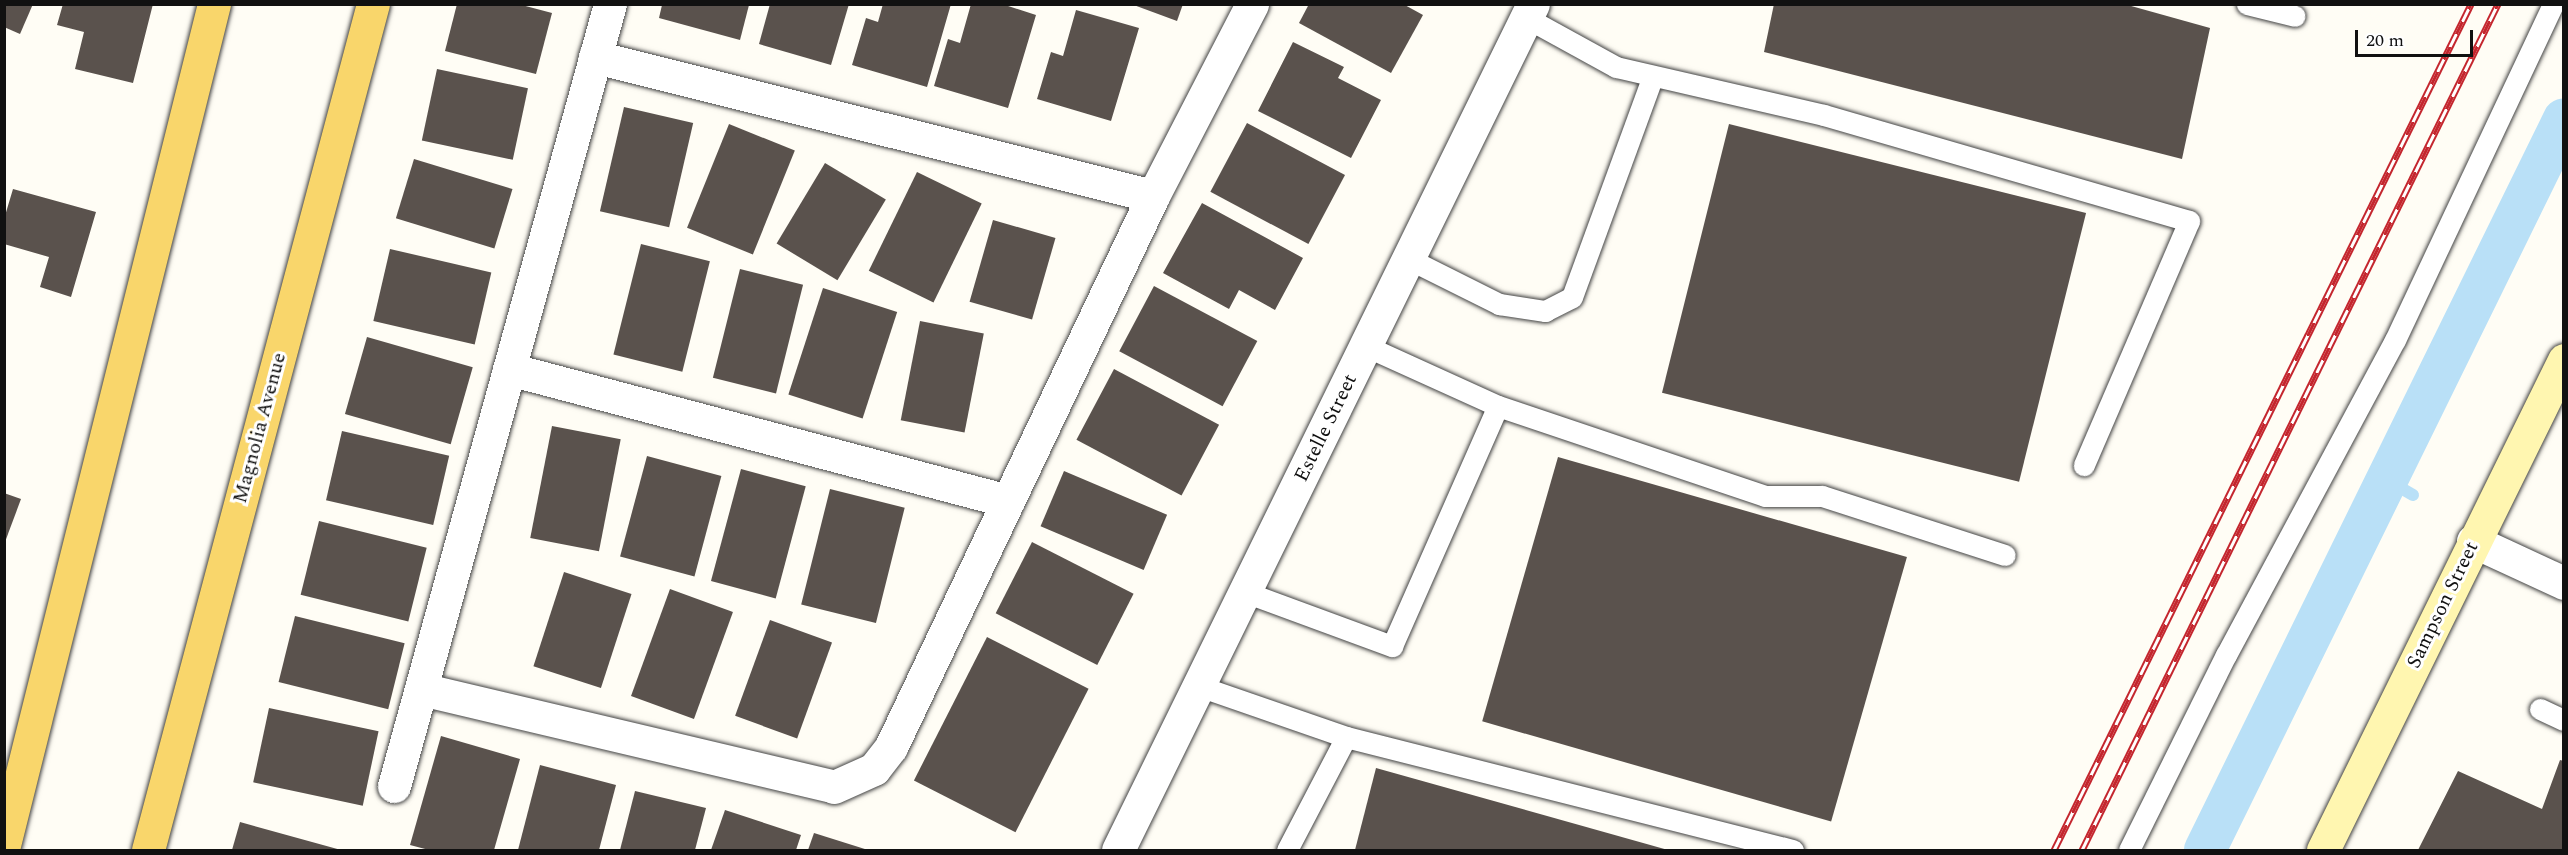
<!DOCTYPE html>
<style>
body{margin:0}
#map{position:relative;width:2568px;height:855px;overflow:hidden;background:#fffdf5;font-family:Spectral,serif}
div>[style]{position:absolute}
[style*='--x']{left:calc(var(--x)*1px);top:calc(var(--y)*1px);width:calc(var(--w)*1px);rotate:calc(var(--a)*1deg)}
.stream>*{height:12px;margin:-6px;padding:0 6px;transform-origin:6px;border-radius:6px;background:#b9e0f7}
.canal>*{height:42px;margin:-21px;padding:0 21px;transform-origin:21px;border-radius:21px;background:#b9e0f7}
.building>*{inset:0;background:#5a524d;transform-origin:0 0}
.roads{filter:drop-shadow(0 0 2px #444) drop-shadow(0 0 2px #444)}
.lane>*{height:21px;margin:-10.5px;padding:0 10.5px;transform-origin:10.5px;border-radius:10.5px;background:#fff}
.street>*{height:33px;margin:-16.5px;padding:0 16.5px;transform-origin:16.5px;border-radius:16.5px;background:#fff}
.secondary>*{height:33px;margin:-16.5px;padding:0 16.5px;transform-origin:16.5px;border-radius:16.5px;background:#fff6b0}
.primary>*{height:33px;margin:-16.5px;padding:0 16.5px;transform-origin:16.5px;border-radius:16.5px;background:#f9d66b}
.rail>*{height:7px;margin-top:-3.5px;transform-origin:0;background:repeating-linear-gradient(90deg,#fff 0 14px,#c4262e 0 28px);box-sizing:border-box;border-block:2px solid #c4262e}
span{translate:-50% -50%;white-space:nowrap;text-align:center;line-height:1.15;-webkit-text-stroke:6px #fff;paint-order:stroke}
.street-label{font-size:20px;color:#111}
.frame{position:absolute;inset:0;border:6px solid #111;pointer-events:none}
.scale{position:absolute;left:2355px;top:30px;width:118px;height:27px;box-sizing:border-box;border:3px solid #111;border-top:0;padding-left:8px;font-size:18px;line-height:21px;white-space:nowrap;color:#111;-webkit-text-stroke:4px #fff;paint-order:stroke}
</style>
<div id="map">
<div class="stream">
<i style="--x:2387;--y:480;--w:30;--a:30"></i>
</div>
<div class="canal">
<i style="--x:2205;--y:850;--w:814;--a:-63.84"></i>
</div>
<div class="building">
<i style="clip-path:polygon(4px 4px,33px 4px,20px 34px,4px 27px)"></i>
<i style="clip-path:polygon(63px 4px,153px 4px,133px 83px,75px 69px,84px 32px,57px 25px)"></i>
<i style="clip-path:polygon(457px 4px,518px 4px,552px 13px,536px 74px,445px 51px)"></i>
<i style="clip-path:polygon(770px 4px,849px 4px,831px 65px,759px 44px)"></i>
<i style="clip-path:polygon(883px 4px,951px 4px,927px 87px,852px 65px,866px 18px,878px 22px)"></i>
<i style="clip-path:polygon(971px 4px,1002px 4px,1036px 15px,1008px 108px,934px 86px,948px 39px,960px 43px)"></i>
<i style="clip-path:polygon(1131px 4px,1183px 4px,1177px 21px)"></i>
<i style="clip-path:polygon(1309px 4px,1403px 4px,1423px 15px,1391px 73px,1299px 23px)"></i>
<i style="clip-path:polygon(1774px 4px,2124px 4px,2210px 28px,2182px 159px,1764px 52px)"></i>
<i style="clip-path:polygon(662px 5px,749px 5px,740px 40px,659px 18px)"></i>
<i style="clip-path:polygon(1076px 10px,1139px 28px,1111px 121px,1037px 99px,1051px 52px,1063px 56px)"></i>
<i style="clip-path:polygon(1293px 42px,1344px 67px,1338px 78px,1381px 100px,1351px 158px,1258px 111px)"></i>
<i style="left:437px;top:69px;width:93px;height:73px;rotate:12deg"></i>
<i style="left:624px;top:107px;width:71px;height:107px;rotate:13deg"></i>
<i style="left:1247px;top:123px;width:111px;height:78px;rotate:28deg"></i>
<i style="left:729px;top:124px;width:71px;height:112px;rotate:22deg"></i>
<i style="left:1729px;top:124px;width:368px;height:277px;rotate:14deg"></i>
<i style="left:414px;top:159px;width:103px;height:62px;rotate:17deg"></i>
<i style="left:825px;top:163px;width:71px;height:94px;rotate:31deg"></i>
<i style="left:917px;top:172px;width:72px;height:110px;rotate:26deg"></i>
<i style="clip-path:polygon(13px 189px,96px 212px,71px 297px,40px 287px,49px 257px,4px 244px,4px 219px)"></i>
<i style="clip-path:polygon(1202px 203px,1303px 258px,1275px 310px,1239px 290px,1229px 309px,1163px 273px)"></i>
<i style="left:993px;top:220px;width:65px;height:85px;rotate:16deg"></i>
<i style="left:641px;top:244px;width:71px;height:114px;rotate:14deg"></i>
<i style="left:390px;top:249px;width:104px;height:74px;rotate:13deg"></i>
<i style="left:740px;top:269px;width:65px;height:112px;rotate:14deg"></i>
<i style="left:1154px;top:286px;width:117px;height:74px;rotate:28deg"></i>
<i style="left:823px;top:288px;width:78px;height:112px;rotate:18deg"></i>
<i style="left:920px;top:321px;width:65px;height:101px;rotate:11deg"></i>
<i style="left:367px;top:337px;width:110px;height:80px;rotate:16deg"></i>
<i style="left:1114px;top:369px;width:119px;height:80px;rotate:28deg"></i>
<i style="left:552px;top:426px;width:70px;height:114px;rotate:11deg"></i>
<i style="left:342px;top:431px;width:110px;height:71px;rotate:13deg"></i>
<i style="left:647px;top:456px;width:77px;height:104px;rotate:15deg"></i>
<i style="left:1558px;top:457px;width:363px;height:275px;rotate:16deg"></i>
<i style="left:741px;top:469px;width:67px;height:116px;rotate:15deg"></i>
<i style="left:1064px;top:471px;width:112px;height:60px;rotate:23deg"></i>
<i style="left:830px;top:489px;width:77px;height:119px;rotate:14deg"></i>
<i style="clip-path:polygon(4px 493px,21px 499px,5px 542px,4px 542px)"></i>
<i style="left:319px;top:521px;width:111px;height:76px;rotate:14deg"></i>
<i style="left:1032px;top:542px;width:114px;height:80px;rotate:27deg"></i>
<i style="left:564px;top:572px;width:71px;height:99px;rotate:18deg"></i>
<i style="left:670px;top:589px;width:67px;height:114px;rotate:20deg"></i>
<i style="left:295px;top:616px;width:113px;height:68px;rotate:14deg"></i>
<i style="left:770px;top:620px;width:66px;height:102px;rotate:20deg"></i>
<i style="left:987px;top:637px;width:114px;height:161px;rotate:27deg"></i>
<i style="left:269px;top:708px;width:112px;height:76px;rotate:12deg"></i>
<i style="clip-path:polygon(441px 736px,520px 759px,494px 850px,429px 850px,410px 845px)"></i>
<i style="clip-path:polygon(2560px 760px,2564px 761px,2564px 850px,2418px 850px,2458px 771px,2542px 809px)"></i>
<i style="clip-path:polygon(540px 765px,616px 785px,599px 850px,518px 850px)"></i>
<i style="clip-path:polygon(1376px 768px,1668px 850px,1355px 850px)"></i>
<i style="clip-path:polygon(635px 791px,706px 808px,695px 850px,620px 850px)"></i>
<i style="clip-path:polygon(725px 810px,801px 835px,796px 850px,711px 850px)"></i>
<i style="clip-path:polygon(240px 822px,341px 850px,232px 850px)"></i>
<i style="clip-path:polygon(814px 833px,868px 850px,808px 850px)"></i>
</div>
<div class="roads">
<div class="lane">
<i style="--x:2247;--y:4;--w:49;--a:14"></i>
<i style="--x:1527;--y:18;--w:102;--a:28.8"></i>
<i style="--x:1616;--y:67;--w:213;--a:13"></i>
<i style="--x:1824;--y:115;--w:380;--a:16.2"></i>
<i style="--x:2189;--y:221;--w:266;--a:113.3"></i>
<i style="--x:1409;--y:259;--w:101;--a:26.6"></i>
<i style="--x:1499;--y:304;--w:47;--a:8.7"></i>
<i style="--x:1545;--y:311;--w:30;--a:-27"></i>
<i style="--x:1572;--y:297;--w:235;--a:-69.9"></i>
<i style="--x:1498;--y:406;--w:282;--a:18.6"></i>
<i style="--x:1765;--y:496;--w:57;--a:0"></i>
<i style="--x:1822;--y:496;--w:192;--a:17.9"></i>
<i style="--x:1245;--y:592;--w:157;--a:20.2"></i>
<i style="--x:1392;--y:646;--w:262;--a:-66.2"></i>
<i style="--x:1498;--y:406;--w:145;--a:-155.6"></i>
<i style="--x:1199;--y:686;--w:156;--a:19.1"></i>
<i style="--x:1346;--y:737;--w:461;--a:14.2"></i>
<i style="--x:2540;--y:709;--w:26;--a:25"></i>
<i style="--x:1287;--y:850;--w:127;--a:-62.4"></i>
<i style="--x:2129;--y:850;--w:218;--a:-63.6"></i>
<i style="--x:2226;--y:655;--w:357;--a:-61.8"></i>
<i style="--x:2395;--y:340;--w:371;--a:-64.8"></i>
</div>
<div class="street">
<i style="--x:595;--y:57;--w:575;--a:13.99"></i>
<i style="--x:509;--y:369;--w:516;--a:14.82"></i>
<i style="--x:2473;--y:541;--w:100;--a:24.8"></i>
<i style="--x:421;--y:689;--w:424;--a:13.3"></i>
<i style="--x:834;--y:787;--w:44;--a:-24.2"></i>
<i style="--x:874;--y:769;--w:28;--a:-52"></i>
<i style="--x:891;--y:747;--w:610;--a:-64.57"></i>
<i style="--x:1153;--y:196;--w:216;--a:-62.7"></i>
<i style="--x:394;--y:786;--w:811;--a:-74.56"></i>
<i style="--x:1118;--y:850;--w:942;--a:-63.87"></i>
</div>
<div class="secondary">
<i style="--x:2323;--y:850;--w:546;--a:-63.81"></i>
</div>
<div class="primary">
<i style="--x:4;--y:845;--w:867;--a:-75.98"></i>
<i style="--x:148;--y:850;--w:875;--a:-75.11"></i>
</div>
</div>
<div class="rail">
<i style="--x:2054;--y:850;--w:943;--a:-63.76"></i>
<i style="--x:2082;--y:850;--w:943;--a:-63.82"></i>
</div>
<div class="street-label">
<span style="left:260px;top:428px;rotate:-75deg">Magnolia Avenue</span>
<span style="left:1326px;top:428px;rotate:-64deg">Estelle Street</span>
<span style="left:2443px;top:605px;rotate:-64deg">Sampson Street</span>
</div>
<div class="frame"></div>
<div class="scale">20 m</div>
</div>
